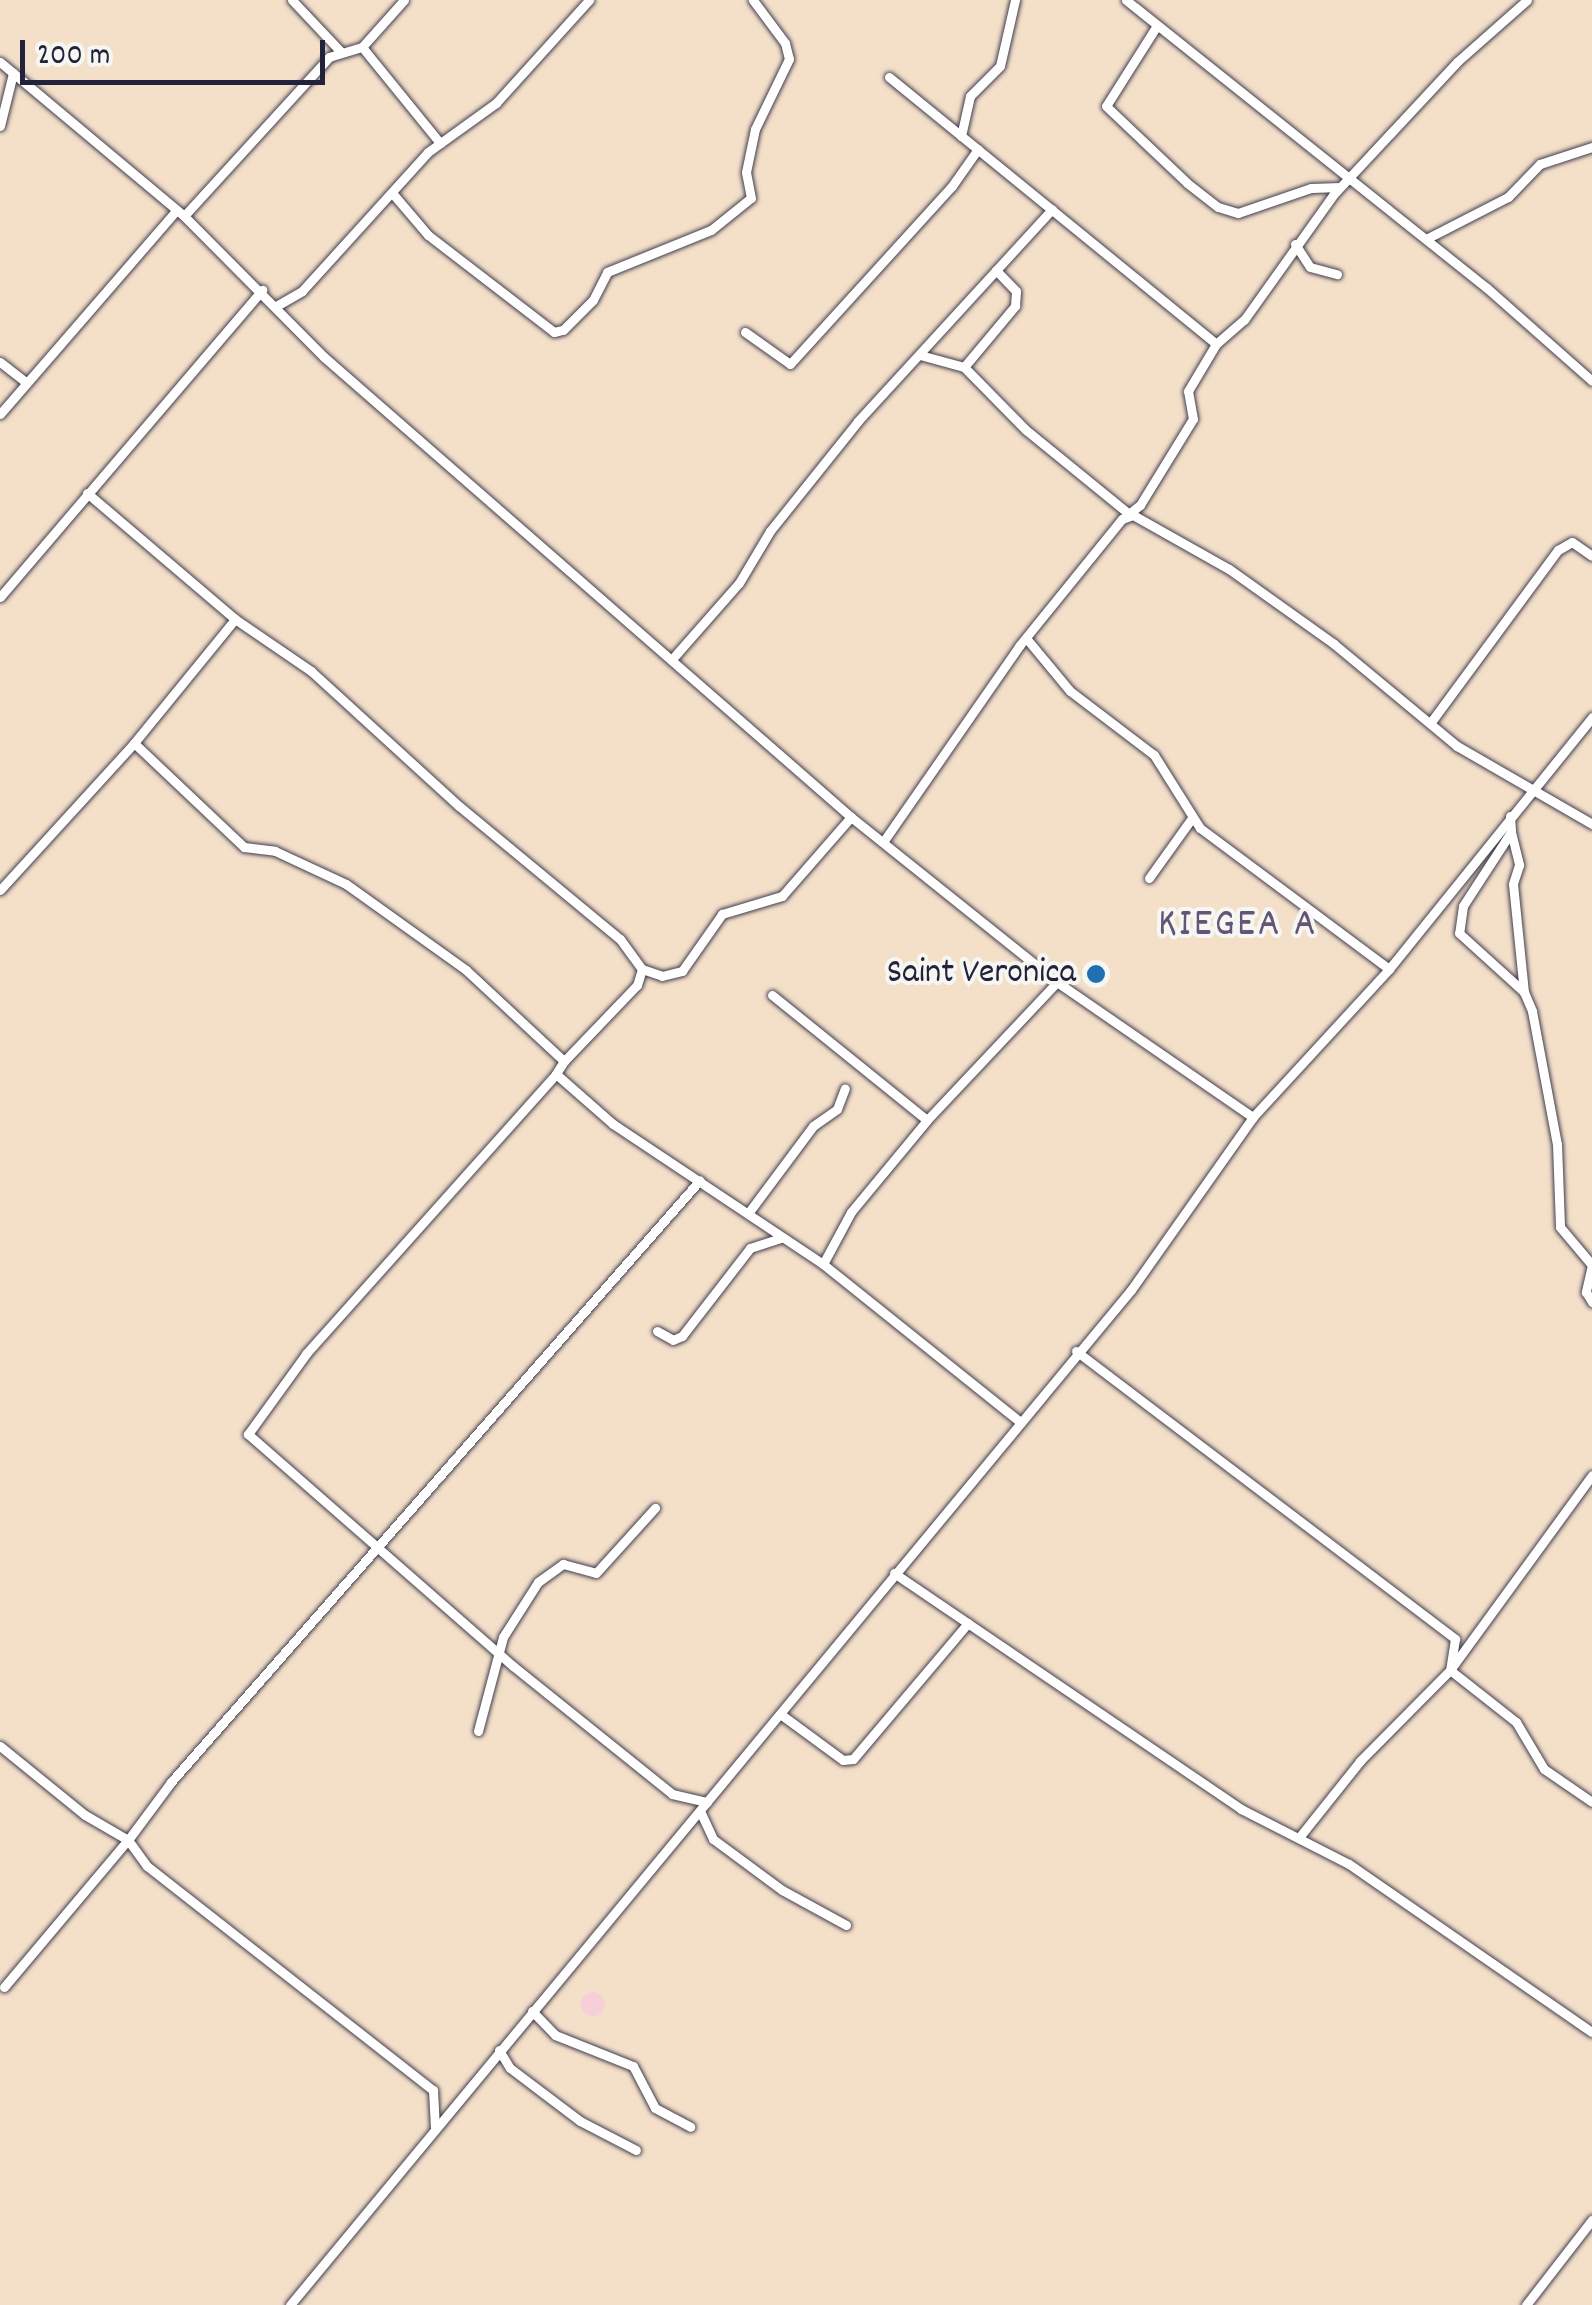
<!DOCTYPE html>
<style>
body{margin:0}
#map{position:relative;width:1592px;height:2305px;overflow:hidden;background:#f4e0c9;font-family:Dekko,sans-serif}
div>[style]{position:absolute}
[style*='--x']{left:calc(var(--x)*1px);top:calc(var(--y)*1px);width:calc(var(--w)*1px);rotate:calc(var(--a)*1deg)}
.built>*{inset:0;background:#f6cfd8}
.round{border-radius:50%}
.roads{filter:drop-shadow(0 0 2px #423e50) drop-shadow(0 0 2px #423e50)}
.minor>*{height:9px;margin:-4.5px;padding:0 4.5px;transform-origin:4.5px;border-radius:4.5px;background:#fff}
.dots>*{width:28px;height:28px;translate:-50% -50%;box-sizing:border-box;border:5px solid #f6f6f2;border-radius:50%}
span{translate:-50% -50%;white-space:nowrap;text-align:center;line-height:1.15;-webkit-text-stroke:8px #f6f6f2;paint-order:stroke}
.poi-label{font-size:35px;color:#22223b}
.right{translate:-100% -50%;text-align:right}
.quarter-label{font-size:40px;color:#645475;letter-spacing:2.5px}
.scale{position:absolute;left:20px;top:40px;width:305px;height:45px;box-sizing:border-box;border:5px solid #22223b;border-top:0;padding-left:12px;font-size:30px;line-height:35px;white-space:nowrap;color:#22223b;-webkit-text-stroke:8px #f6f6f2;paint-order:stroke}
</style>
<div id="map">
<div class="built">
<i class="round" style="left:581px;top:1992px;width:24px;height:24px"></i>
</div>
<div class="roads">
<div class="minor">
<i style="--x:292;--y:0;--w:71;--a:46.7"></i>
<i style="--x:404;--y:0;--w:63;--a:131.8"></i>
<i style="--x:362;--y:47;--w:124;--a:50.9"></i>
<i style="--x:1126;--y:0;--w:462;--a:38.6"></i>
<i style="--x:1487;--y:288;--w:140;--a:41.5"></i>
<i style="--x:1156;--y:27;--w:93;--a:122.3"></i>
<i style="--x:1106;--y:106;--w:112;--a:43.5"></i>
<i style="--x:1187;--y:183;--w:39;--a:38"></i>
<i style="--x:1218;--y:207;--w:21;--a:17"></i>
<i style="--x:1238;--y:213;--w:77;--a:-18.9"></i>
<i style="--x:1311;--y:188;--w:29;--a:-2"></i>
<i style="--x:0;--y:62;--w:240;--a:39.9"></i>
<i style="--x:184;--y:216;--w:199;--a:45.2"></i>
<i style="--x:324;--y:357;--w:700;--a:41.12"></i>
<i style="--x:851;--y:817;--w:264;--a:38.7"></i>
<i style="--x:1057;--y:982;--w:238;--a:34.6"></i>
<i style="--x:889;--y:77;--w:422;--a:39.2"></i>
<i style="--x:1216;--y:344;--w:37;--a:-41"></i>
<i style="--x:1244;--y:320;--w:153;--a:-54.5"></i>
<i style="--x:1333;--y:195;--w:183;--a:-47"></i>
<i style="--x:1458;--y:61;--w:92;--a:-41.5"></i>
<i style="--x:0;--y:126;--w:55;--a:-76.2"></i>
<i style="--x:961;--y:136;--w:41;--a:-77.3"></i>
<i style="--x:970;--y:96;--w:42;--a:-45"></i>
<i style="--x:1000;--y:66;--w:68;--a:-77.2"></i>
<i style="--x:393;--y:194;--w:54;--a:49.5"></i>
<i style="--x:428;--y:235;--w:159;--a:37.6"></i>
<i style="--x:554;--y:332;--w:9;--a:-13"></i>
<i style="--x:563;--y:330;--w:42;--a:-45"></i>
<i style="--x:593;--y:300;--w:31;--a:-63"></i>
<i style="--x:607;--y:272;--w:112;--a:-22"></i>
<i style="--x:711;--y:230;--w:51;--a:-38.7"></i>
<i style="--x:751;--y:198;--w:26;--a:-101"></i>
<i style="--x:746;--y:172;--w:44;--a:-78.2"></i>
<i style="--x:755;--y:129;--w:78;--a:-64.1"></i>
<i style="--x:789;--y:59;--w:16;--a:-104"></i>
<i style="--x:785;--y:43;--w:54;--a:-126.7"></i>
<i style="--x:184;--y:216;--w:215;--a:-47.6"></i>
<i style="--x:329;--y:57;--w:34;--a:-17"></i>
<i style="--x:1426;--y:239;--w:92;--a:-27.1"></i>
<i style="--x:1508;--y:197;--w:46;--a:-45.9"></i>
<i style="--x:1540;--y:164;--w:55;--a:-18.1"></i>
<i style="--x:1295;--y:244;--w:27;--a:57"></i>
<i style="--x:1310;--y:267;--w:28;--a:15"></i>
<i style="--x:278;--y:305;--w:28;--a:-30"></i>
<i style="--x:302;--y:291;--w:188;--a:-47.8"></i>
<i style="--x:428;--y:152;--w:84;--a:-35.8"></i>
<i style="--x:496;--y:103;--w:139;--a:-47.9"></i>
<i style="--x:745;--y:332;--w:55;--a:35.4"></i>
<i style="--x:790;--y:364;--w:241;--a:-47.7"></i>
<i style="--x:952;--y:186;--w:45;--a:-54.9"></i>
<i style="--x:920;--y:355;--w:46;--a:15.3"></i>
<i style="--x:964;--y:367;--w:88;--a:45.5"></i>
<i style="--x:1026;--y:430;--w:133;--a:39.2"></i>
<i style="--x:0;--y:362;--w:33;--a:38"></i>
<i style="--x:964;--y:367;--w:80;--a:-50.1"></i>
<i style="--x:1015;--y:306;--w:15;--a:-86"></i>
<i style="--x:1016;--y:291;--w:29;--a:-134"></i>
<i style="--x:0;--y:414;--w:269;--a:-49.1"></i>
<i style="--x:87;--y:493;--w:194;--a:40.4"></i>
<i style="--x:235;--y:619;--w:92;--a:34.4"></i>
<i style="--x:311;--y:671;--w:200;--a:42.4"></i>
<i style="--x:459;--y:806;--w:209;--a:39.6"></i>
<i style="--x:620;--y:939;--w:37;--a:54"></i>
<i style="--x:642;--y:969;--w:17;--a:107"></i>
<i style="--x:637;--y:985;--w:105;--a:133.8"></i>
<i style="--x:1126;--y:516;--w:18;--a:-38"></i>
<i style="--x:1140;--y:505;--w:101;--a:-58.4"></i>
<i style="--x:1193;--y:419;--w:28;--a:-100"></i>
<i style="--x:1188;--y:391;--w:55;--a:-59.2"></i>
<i style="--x:0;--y:597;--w:404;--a:-49.5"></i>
<i style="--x:1026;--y:638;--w:69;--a:50.3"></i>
<i style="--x:1070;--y:691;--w:106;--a:37.3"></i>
<i style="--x:1154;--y:755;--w:86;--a:57.8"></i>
<i style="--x:1200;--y:828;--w:236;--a:36.7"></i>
<i style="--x:673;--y:658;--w:100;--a:-48.7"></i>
<i style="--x:739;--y:583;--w:61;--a:-59.2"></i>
<i style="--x:770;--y:531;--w:141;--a:-51.3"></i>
<i style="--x:858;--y:421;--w:287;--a:-47.5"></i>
<i style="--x:1431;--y:722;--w:214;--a:-53.6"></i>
<i style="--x:1558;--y:550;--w:16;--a:-30"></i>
<i style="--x:1572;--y:542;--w:24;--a:35"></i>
<i style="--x:134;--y:743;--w:151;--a:43.4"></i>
<i style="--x:244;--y:847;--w:31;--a:7"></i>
<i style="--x:275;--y:851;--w:78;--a:24.9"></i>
<i style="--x:346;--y:884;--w:148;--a:35.6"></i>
<i style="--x:466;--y:970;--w:134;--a:42.9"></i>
<i style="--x:564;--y:1061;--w:15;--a:122"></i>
<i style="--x:556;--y:1074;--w:76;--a:41.3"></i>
<i style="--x:613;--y:1124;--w:252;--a:33.7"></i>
<i style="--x:823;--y:1264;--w:250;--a:38.7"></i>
<i style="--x:1510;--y:816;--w:16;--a:86"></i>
<i style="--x:1511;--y:832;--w:88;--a:123"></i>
<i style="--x:1463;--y:906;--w:27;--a:98"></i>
<i style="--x:1459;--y:933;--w:88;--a:42.2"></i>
<i style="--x:1524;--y:992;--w:21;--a:67"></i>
<i style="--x:1532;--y:1011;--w:135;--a:79.4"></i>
<i style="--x:1557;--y:1144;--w:83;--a:87.9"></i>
<i style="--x:1560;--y:1227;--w:50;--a:49.9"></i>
<i style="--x:1592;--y:1265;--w:28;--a:103"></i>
<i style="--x:1586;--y:1292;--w:12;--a:59"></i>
<i style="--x:1511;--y:832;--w:34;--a:76"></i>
<i style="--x:1519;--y:865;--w:20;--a:108"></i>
<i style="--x:1513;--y:884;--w:109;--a:84.2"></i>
<i style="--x:883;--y:842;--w:239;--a:-55.2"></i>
<i style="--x:1019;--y:646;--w:164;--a:-51"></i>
<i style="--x:1122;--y:519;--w:12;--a:-20"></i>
<i style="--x:1133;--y:515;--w:110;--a:29.4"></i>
<i style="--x:1229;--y:569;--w:129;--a:35.5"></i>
<i style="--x:1334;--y:644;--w:160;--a:39.7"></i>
<i style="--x:1457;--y:746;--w:156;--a:30"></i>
<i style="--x:1149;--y:878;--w:74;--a:-54.4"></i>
<i style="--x:0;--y:890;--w:199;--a:-47.6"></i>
<i style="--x:134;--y:743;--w:160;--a:-50.8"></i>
<i style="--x:642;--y:969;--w:21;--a:19"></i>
<i style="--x:662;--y:976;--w:21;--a:-14"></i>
<i style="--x:682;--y:971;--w:70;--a:-54.9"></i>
<i style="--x:722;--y:914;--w:63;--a:-16.7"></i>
<i style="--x:782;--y:896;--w:105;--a:-48.9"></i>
<i style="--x:772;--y:995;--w:199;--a:38.9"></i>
<i style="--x:927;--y:1120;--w:190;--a:-46.7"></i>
<i style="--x:556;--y:1074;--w:375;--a:131.8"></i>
<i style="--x:306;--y:1354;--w:99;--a:125.9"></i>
<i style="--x:248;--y:1434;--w:352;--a:41.2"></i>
<i style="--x:513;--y:1666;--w:204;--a:38.8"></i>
<i style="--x:672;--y:1794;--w:36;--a:13"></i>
<i style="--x:749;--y:1212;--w:107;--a:-53.3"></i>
<i style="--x:813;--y:1126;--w:29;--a:-35"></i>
<i style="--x:837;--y:1109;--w:22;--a:-69"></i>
<i style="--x:823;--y:1264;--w:59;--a:-61.7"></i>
<i style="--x:851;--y:1212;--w:119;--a:-50.4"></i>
<i style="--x:657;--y:1331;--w:18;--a:29"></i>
<i style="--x:673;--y:1340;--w:10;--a:-24"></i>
<i style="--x:682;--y:1336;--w:111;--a:-52.3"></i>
<i style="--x:750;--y:1248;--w:33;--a:-18"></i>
<i style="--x:1076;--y:1351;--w:476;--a:37.2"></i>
<i style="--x:1455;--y:1639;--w:31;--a:99"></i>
<i style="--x:1450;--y:1670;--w:84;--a:38.2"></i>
<i style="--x:1516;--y:1722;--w:55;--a:59.2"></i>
<i style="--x:1544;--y:1769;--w:58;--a:34.5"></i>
<i style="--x:894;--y:1573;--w:420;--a:34.2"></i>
<i style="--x:1241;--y:1809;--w:121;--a:27"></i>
<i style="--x:1349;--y:1864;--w:295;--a:34.7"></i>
<i style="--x:783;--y:1716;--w:74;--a:36.3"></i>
<i style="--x:843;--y:1760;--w:10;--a:-6"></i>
<i style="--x:853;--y:1759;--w:178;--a:-49.8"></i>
<i style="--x:478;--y:1731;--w:97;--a:-75.1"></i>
<i style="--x:503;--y:1637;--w:65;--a:-57.5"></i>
<i style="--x:538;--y:1582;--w:31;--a:-36"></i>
<i style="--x:563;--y:1564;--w:34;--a:15"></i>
<i style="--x:596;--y:1573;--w:88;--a:-47.8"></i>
<i style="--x:0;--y:1746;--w:109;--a:39.1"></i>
<i style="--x:85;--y:1815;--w:50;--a:30.2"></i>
<i style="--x:128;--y:1840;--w:72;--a:-53.4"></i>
<i style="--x:171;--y:1782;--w:801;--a:-48.69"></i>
<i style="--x:700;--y:1811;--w:31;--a:65"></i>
<i style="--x:713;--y:1839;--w:86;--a:36.5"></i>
<i style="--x:782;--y:1890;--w:73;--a:28.7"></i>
<i style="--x:1301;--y:1835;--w:95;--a:-51.4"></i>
<i style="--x:1360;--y:1761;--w:128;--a:-45.3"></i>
<i style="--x:1450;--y:1670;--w:241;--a:-53.9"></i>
<i style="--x:4;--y:1987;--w:192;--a:-49.9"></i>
<i style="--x:128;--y:1840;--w:32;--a:54"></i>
<i style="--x:147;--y:1866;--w:363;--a:38.1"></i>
<i style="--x:433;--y:2090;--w:37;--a:87"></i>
<i style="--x:532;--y:2011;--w:33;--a:46"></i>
<i style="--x:555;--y:2035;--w:84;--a:21.7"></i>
<i style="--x:633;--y:2066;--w:47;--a:62.4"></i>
<i style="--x:655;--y:2108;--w:40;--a:28"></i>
<i style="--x:499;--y:2050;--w:21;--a:59"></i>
<i style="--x:510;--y:2068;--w:88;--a:37.1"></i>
<i style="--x:580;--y:2121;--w:63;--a:27.4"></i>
<i style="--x:290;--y:2305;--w:1318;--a:-50.36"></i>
<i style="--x:1131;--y:1290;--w:212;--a:-54.8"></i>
<i style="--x:1253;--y:1117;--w:201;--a:-47.4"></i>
<i style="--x:1389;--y:969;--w:324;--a:-51.1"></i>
<i style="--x:1526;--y:2305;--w:108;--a:-52.2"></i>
</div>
</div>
<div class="dots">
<i style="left:1096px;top:974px;background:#1f6fb2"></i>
</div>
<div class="poi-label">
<span class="right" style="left:1076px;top:974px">Saint Veronica</span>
</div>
<div class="quarter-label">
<span style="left:1238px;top:927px">KIEGEA A</span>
</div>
<div class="scale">200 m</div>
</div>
